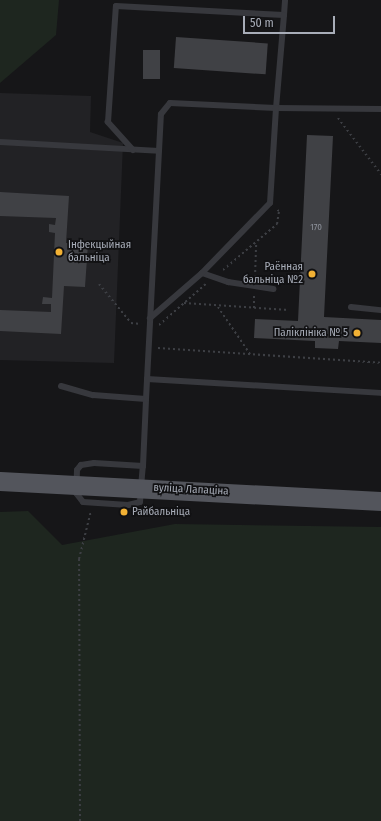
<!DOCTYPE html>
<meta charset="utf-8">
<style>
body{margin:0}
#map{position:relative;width:381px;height:821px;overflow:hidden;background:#161618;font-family:"Fira Sans Condensed",sans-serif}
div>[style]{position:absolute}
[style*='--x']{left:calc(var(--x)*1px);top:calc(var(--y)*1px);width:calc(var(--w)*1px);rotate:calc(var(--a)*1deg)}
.built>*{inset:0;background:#222225}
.green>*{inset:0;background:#1e261f}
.building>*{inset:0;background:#404145;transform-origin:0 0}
.path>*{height:2px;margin-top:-1px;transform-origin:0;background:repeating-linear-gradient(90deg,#3d3f44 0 2px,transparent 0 5px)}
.lane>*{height:6px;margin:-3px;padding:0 3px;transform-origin:3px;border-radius:3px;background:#37383d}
.primary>*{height:19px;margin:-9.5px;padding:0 9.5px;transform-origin:9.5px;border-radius:9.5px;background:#53555c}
.dots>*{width:11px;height:11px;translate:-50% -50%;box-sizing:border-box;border:2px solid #111113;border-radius:50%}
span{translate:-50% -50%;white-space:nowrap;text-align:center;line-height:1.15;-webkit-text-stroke:3.5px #111113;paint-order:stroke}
.number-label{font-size:9px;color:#8e929b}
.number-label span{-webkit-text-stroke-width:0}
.poi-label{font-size:11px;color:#a8adb8}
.left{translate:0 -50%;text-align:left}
.right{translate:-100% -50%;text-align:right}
.street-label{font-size:11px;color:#a8adb8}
.scale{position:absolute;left:243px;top:16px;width:92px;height:18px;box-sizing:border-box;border:2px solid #a8adb8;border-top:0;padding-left:5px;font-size:12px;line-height:14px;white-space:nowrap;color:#a8adb8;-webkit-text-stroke:3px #111113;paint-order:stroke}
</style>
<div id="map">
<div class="built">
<i style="clip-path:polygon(0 93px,91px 96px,90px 132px,123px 143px,114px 363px,0 360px)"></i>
</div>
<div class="green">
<i style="clip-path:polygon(0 0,59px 0,56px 35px,0 83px)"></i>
<i style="clip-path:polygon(28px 511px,62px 545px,175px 524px,381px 527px,381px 821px,0 821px,0 512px)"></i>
</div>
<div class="building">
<i style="left:176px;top:37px;width:92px;height:31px;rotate:4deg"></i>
<i style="left:143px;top:50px;width:17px;height:29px"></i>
<i style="clip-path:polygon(307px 135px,333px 136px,324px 317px,381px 320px,381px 343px,339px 341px,338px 349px,315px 348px,315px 341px,254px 338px,255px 319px,298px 321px)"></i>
<i style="clip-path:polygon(0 192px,69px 196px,66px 243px,88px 244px,85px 287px,64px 286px,61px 334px,0 331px,0 310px,51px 312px,51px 304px,42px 304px,43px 297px,52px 298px,55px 233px,49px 232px,49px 224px,55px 225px,56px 218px,0 216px)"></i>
</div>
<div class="path">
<i style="--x:338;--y:118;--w:71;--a:52.5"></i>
<i style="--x:223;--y:270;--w:71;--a:-40.4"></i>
<i style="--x:277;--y:224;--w:13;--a:-81"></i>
<i style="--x:279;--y:211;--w:4;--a:-146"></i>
<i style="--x:255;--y:277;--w:35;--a:-88"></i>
<i style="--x:99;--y:284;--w:50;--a:50.6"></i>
<i style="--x:131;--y:323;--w:10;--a:6"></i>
<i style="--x:184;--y:303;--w:105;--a:3.8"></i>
<i style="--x:218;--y:307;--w:57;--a:55.8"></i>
<i style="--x:254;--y:308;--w:13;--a:-90"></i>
<i style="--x:159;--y:325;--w:64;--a:-41.2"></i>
<i style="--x:158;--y:348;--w:224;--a:3.8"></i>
<i style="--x:80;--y:821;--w:262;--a:-90.2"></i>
<i style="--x:79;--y:559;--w:49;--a:-76"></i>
</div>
<div class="lane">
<i style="--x:284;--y:15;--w:15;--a:-86"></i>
<i style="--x:0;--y:142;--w:159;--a:3.2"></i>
<i style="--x:133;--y:150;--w:38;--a:-132"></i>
<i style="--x:108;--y:122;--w:116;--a:-86.1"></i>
<i style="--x:116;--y:6;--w:168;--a:3.1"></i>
<i style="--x:284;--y:15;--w:93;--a:94.9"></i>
<i style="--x:276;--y:108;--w:105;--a:0.5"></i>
<i style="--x:202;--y:273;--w:28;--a:19"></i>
<i style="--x:228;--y:282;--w:46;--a:8.8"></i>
<i style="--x:351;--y:307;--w:30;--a:6"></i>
<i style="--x:147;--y:379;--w:234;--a:3.4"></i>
<i style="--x:61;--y:386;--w:33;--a:16"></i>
<i style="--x:93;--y:395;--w:53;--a:4.3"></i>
<i style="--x:143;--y:466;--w:49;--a:-176.5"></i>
<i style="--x:94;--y:463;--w:13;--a:171"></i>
<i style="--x:81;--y:465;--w:6;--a:129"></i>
<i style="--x:77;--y:470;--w:23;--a:92"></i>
<i style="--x:76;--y:493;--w:11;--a:52"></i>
<i style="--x:83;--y:502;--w:45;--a:3.8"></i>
<i style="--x:128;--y:505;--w:12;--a:-14"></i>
<i style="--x:140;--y:502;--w:15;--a:-86"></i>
<i style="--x:141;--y:487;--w:21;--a:-85"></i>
<i style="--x:143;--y:466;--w:67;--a:-87.4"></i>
<i style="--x:146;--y:399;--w:285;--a:-87"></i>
<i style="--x:161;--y:114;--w:14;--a:-51"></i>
<i style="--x:170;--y:103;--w:106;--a:2.7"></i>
<i style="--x:276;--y:108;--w:95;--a:93.6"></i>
<i style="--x:270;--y:203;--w:98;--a:134.2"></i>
<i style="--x:202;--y:273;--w:69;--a:139.1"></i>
</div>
<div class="primary">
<i style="--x:0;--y:481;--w:382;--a:3"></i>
</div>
<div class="dots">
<i style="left:59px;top:252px;background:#f2b134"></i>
<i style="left:312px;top:274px;background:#f2b134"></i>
<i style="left:357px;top:333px;background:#f2b134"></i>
<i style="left:124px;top:512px;background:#f2b134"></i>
</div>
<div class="number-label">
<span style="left:316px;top:227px">170</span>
</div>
<div class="poi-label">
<span class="left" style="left:68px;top:252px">Інфекцыйная<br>бальніца</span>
<span class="right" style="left:303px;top:274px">Раённая<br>бальніца №2</span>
<span class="right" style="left:348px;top:333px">Паліклініка № 5</span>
<span class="left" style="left:132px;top:512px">Райбальніца</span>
</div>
<div class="street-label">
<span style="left:191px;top:490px;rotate:3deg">вуліца Лапаціна</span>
</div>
<div class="scale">50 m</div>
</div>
